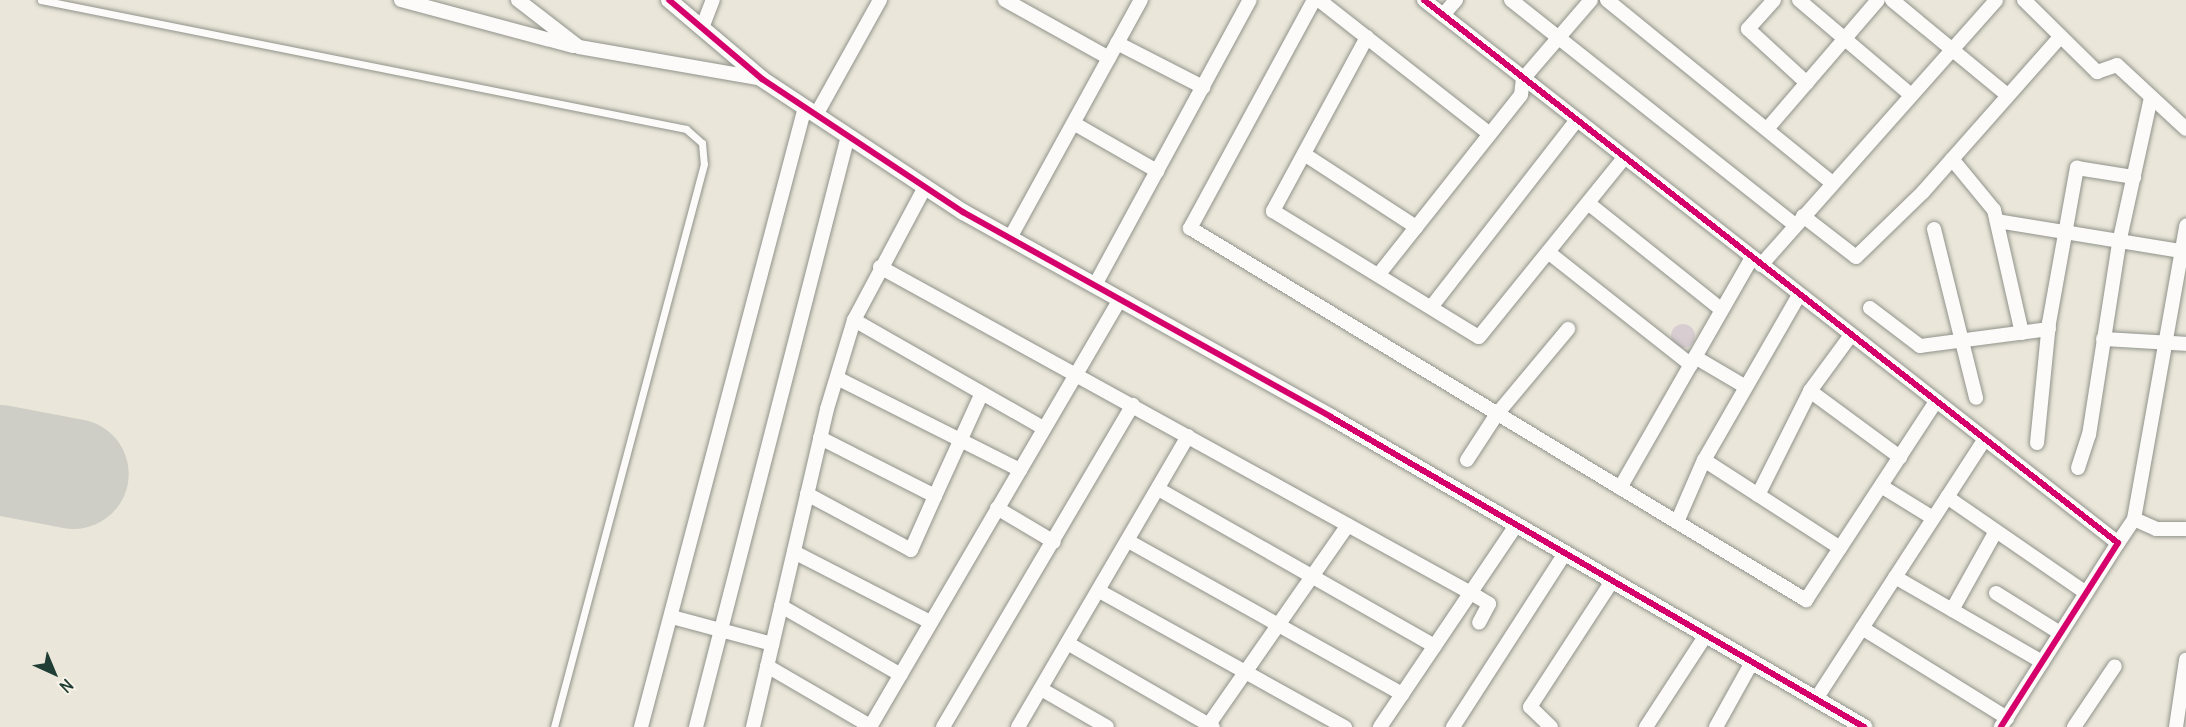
<!DOCTYPE html>
<style>
body{margin:0}
#map{position:relative;width:2186px;height:727px;overflow:hidden;background:#eae6d9;font-family:Delius,sans-serif}
div>[style]{position:absolute}
[style*='--x']{left:calc(var(--x)*1px);top:calc(var(--y)*1px);width:calc(var(--w)*1px);rotate:calc(var(--a)*1deg)}
.runway>*{height:110px;margin:-55px;padding:0 55px;transform-origin:55px;border-radius:55px;background:#cecec6}
.building>*{inset:0;background:#d8ced2}
.round{border-radius:50%}
.roads{filter:drop-shadow(0 0 2px #90938b) drop-shadow(0 0 2px #90938b)}
.service>*{height:7px;margin:-3.5px;padding:0 3.5px;transform-origin:3.5px;border-radius:3.5px;background:#fcfbf9}
.minor>*{height:14px;margin:-7px;padding:0 7px;transform-origin:7px;border-radius:7px;background:#fcfbf9}
.tertiary>*{height:16px;margin:-8px;padding:0 8px;transform-origin:8px;border-radius:8px;background:#fcfbf9}
.cycleway>*{height:6px;margin:-3px;padding:0 3px;transform-origin:3px;border-radius:3px;background:#d6006c}
span{translate:-50% -50%;white-space:nowrap;text-align:center;line-height:1.15;-webkit-text-stroke:5px #f7f3e8;paint-order:stroke}
.north{position:absolute;left:24px;top:643px;width:60px;height:60px;-webkit-text-stroke:4px #f7f3e8;paint-order:stroke;rotate:136deg;font-size:16px;font-weight:700;line-height:24px;text-align:center;color:#1f3d34}
.north::after{content:'';display:block;margin:auto;width:21px;height:27px;background:#1f3d34;clip-path:polygon(50% 0,100% 100%,50% 72%,0 100%)}
</style>
<div id="map">
<div class="runway">
<i style="--x:0;--y:460;--w:75;--a:10.7"></i>
</div>
<div class="building">
<i class="round" style="left:1671px;top:324px;width:24px;height:24px"></i>
</div>
<div class="roads">
<div class="service">
<i style="--x:41;--y:0;--w:658;--a:11.31"></i>
<i style="--x:686;--y:129;--w:21;--a:41"></i>
<i style="--x:702;--y:143;--w:21;--a:85"></i>
<i style="--x:704;--y:164;--w:583;--a:104.92"></i>
</div>
<div class="minor">
<i style="--x:401;--y:0;--w:178;--a:15"></i>
<i style="--x:518;--y:0;--w:77;--a:37.6"></i>
<i style="--x:579;--y:47;--w:186;--a:9.9"></i>
<i style="--x:1005;--y:0;--w:119;--a:29.1"></i>
<i style="--x:1314;--y:0;--w:260;--a:118.5"></i>
<i style="--x:1190;--y:228;--w:720;--a:31.13"></i>
<i style="--x:1806;--y:600;--w:238;--a:-56.8"></i>
<i style="--x:1319;--y:0;--w:217;--a:38.1"></i>
<i style="--x:1424;--y:0;--w:881;--a:38.04"></i>
<i style="--x:2118;--y:543;--w:218;--a:122.5"></i>
<i style="--x:1511;--y:0;--w:362;--a:38.4"></i>
<i style="--x:1607;--y:0;--w:289;--a:39.1"></i>
<i style="--x:1774;--y:0;--w:39;--a:132"></i>
<i style="--x:1748;--y:29;--w:80;--a:42.5"></i>
<i style="--x:1799;--y:0;--w:147;--a:40.3"></i>
<i style="--x:1892;--y:0;--w:148;--a:39.5"></i>
<i style="--x:2024;--y:0;--w:103;--a:44.6"></i>
<i style="--x:2097;--y:72;--w:21;--a:-19"></i>
<i style="--x:2117;--y:65;--w:94;--a:42.8"></i>
<i style="--x:1443;--y:15;--w:20;--a:-49"></i>
<i style="--x:702;--y:28;--w:30;--a:-69"></i>
<i style="--x:1367;--y:37;--w:198;--a:118.4"></i>
<i style="--x:1273;--y:211;--w:241;--a:31.5"></i>
<i style="--x:1479;--y:337;--w:230;--a:-51"></i>
<i style="--x:1117;--y:43;--w:97;--a:27.1"></i>
<i style="--x:816;--y:115;--w:132;--a:-60.9"></i>
<i style="--x:1075;--y:124;--w:95;--a:29.8"></i>
<i style="--x:1767;--y:129;--w:170;--a:-49.3"></i>
<i style="--x:1304;--y:154;--w:134;--a:33.1"></i>
<i style="--x:1952;--y:159;--w:66;--a:50.5"></i>
<i style="--x:1994;--y:210;--w:126;--a:77.2"></i>
<i style="--x:1588;--y:203;--w:171;--a:38.6"></i>
<i style="--x:1803;--y:216;--w:67;--a:37.7"></i>
<i style="--x:1856;--y:257;--w:93;--a:-44.1"></i>
<i style="--x:1923;--y:192;--w:208;--a:-48.5"></i>
<i style="--x:1997;--y:221;--w:186;--a:9.3"></i>
<i style="--x:1934;--y:229;--w:174;--a:76"></i>
<i style="--x:1010;--y:238;--w:272;--a:-61.2"></i>
<i style="--x:1548;--y:252;--w:182;--a:38.3"></i>
<i style="--x:1761;--y:265;--w:354;--a:-48.4"></i>
<i style="--x:880;--y:267;--w:675;--a:28.88"></i>
<i style="--x:1471;--y:593;--w:21;--a:31"></i>
<i style="--x:1489;--y:604;--w:21;--a:118"></i>
<i style="--x:1379;--y:274;--w:228;--a:-51.6"></i>
<i style="--x:1521;--y:95;--w:16;--a:-83"></i>
<i style="--x:1523;--y:79;--w:104;--a:-49.3"></i>
<i style="--x:1095;--y:285;--w:324;--a:-61.5"></i>
<i style="--x:1799;--y:295;--w:190;--a:119.9"></i>
<i style="--x:1704;--y:460;--w:162;--a:32.9"></i>
<i style="--x:1432;--y:306;--w:234;--a:-52.1"></i>
<i style="--x:1870;--y:308;--w:63;--a:37.2"></i>
<i style="--x:1920;--y:346;--w:130;--a:-7.5"></i>
<i style="--x:854;--y:320;--w:218;--a:29.7"></i>
<i style="--x:2103;--y:339;--w:83;--a:3.4"></i>
<i style="--x:1695;--y:357;--w:59;--a:30.5"></i>
<i style="--x:837;--y:378;--w:205;--a:26.7"></i>
<i style="--x:1810;--y:391;--w:112;--a:36.3"></i>
<i style="--x:2037;--y:443;--w:121;--a:-84.3"></i>
<i style="--x:2049;--y:323;--w:158;--a:-79.8"></i>
<i style="--x:2077;--y:168;--w:58;--a:9"></i>
<i style="--x:1467;--y:460;--w:55;--a:-56.9"></i>
<i style="--x:1497;--y:414;--w:111;--a:-50.1"></i>
<i style="--x:2078;--y:468;--w:35;--a:-72"></i>
<i style="--x:2089;--y:435;--w:194;--a:-81.1"></i>
<i style="--x:2119;--y:243;--w:149;--a:-77.6"></i>
<i style="--x:1881;--y:486;--w:61;--a:31.6"></i>
<i style="--x:1620;--y:488;--w:264;--a:-60.2"></i>
<i style="--x:1160;--y:490;--w:316;--a:29.6"></i>
<i style="--x:807;--y:494;--w:118;--a:28.3"></i>
<i style="--x:911;--y:550;--w:59;--a:-66"></i>
<i style="--x:935;--y:496;--w:129;--a:-153.2"></i>
<i style="--x:1758;--y:495;--w:116;--a:-63.4"></i>
<i style="--x:1810;--y:391;--w:69;--a:-53.8"></i>
<i style="--x:935;--y:496;--w:113;--a:-65.5"></i>
<i style="--x:1947;--y:497;--w:169;--a:34.6"></i>
<i style="--x:997;--y:508;--w:66;--a:30.8"></i>
<i style="--x:2134;--y:519;--w:298;--a:-79.9"></i>
<i style="--x:1677;--y:522;--w:68;--a:-66.5"></i>
<i style="--x:1130;--y:542;--w:312;--a:29.2"></i>
<i style="--x:2118;--y:543;--w:29;--a:-56"></i>
<i style="--x:2134;--y:519;--w:24;--a:24"></i>
<i style="--x:2156;--y:529;--w:30;--a:0"></i>
<i style="--x:794;--y:552;--w:153;--a:27.2"></i>
<i style="--x:1895;--y:577;--w:170;--a:30"></i>
<i style="--x:1101;--y:592;--w:279;--a:29"></i>
<i style="--x:1996;--y:593;--w:75;--a:32"></i>
<i style="--x:781;--y:606;--w:138;--a:29.9"></i>
<i style="--x:1952;--y:610;--w:90;--a:-60.9"></i>
<i style="--x:672;--y:617;--w:104;--a:15.1"></i>
<i style="--x:1862;--y:628;--w:171;--a:31.8"></i>
<i style="--x:1069;--y:644;--w:166;--a:30"></i>
<i style="--x:767;--y:666;--w:119;--a:30.2"></i>
<i style="--x:1041;--y:689;--w:76;--a:29.9"></i>
<i style="--x:1816;--y:699;--w:310;--a:-57"></i>
<i style="--x:641;--y:727;--w:641;--a:-75.18"></i>
<i style="--x:696;--y:727;--w:610;--a:-75.58"></i>
<i style="--x:753;--y:727;--w:326;--a:-76.9"></i>
<i style="--x:827;--y:409;--w:93;--a:-73.1"></i>
<i style="--x:854;--y:320;--w:151;--a:-61.9"></i>
<i style="--x:870;--y:727;--w:496;--a:-59.7"></i>
<i style="--x:943;--y:727;--w:374;--a:-59.5"></i>
<i style="--x:1018;--y:727;--w:337;--a:-59.7"></i>
<i style="--x:1207;--y:727;--w:246;--a:-55.1"></i>
<i style="--x:1380;--y:727;--w:244;--a:-56"></i>
<i style="--x:1453;--y:727;--w:207;--a:-57.2"></i>
<i style="--x:1551;--y:727;--w:29;--a:-136"></i>
<i style="--x:1530;--y:707;--w:150;--a:-56.9"></i>
<i style="--x:1646;--y:727;--w:110;--a:-56.9"></i>
<i style="--x:1716;--y:727;--w:74;--a:-61"></i>
<i style="--x:2074;--y:727;--w:73;--a:-56.1"></i>
<i style="--x:2176;--y:727;--w:68;--a:-81.5"></i>
</div>
<div class="tertiary">
<i style="--x:669;--y:0;--w:122;--a:40.3"></i>
<i style="--x:762;--y:79;--w:241;--a:33.5"></i>
<i style="--x:963;--y:212;--w:421;--a:29.1"></i>
<i style="--x:1331;--y:417;--w:617;--a:30.18"></i>
</div>
</div>
<div class="cycleway">
<i style="--x:669;--y:0;--w:122;--a:40.3"></i>
<i style="--x:762;--y:79;--w:241;--a:33.5"></i>
<i style="--x:963;--y:212;--w:421;--a:29.1"></i>
<i style="--x:1331;--y:417;--w:617;--a:30.18"></i>
<i style="--x:1424;--y:0;--w:881;--a:38.04"></i>
<i style="--x:2118;--y:543;--w:218;--a:122.5"></i>
</div>
<div class="north">N</div>
</div>
